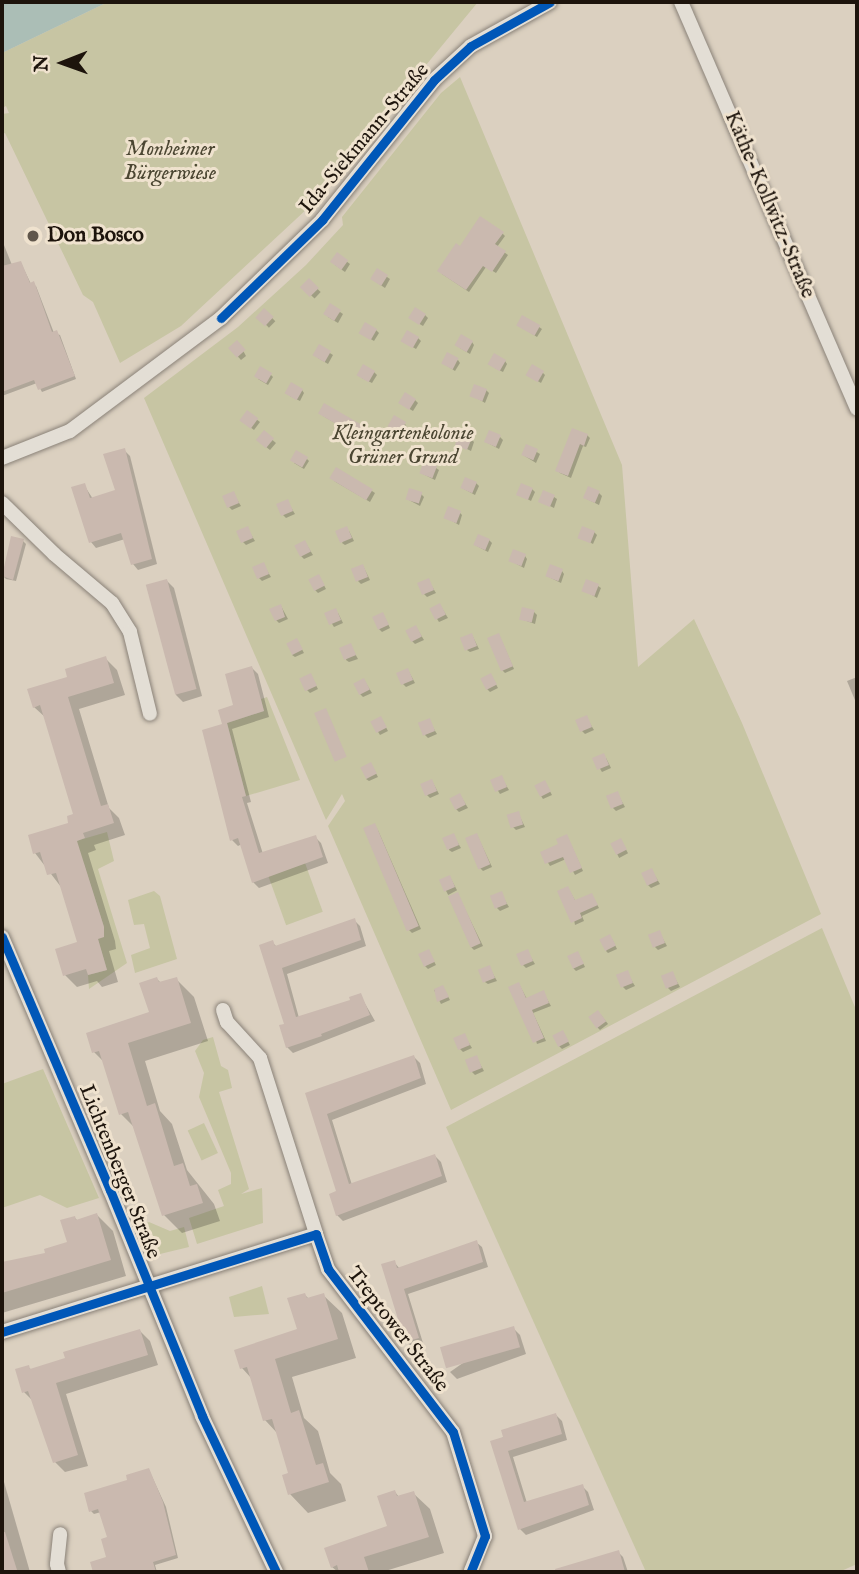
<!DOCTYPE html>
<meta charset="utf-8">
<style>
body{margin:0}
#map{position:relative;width:859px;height:1574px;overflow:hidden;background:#dbd0c0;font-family:"IM FELL English",serif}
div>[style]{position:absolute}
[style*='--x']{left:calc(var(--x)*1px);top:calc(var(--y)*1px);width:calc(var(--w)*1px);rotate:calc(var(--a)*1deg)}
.green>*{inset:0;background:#c7c5a3;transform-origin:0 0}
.water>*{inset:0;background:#abbeb6}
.shadow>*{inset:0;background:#0003;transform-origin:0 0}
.building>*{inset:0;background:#cab9af;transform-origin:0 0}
.roads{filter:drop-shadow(0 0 2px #8a8278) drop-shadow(0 0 2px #8a8278)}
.minor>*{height:14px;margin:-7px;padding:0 7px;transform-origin:7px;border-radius:7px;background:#e3ded5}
.cycleway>*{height:9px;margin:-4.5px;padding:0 4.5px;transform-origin:4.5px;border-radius:4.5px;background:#0057b8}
.dots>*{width:19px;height:19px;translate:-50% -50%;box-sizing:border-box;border:4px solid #efe2ce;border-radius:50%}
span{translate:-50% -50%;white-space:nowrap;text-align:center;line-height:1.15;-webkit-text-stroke:6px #efe2ce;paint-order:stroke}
.street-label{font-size:21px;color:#1d140c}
.park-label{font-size:21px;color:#4b4632;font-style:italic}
.poi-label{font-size:21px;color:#1d140c;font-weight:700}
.left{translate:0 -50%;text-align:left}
.frame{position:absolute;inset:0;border:4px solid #1d140c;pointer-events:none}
.north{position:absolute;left:28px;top:28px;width:70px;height:70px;-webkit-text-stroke:5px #efe2ce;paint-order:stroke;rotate:269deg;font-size:19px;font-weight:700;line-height:28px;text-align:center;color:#1d140c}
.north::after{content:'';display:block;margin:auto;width:24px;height:32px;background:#1d140c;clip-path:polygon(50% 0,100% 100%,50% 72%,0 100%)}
</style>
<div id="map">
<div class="green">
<i style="clip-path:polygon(108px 2px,478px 2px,309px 207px,181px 326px,120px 363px,93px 302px,83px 295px,5px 133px,2px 134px,2px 114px,9px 113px,6px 106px,2px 108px,2px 53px)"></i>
<i style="clip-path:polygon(460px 77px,622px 465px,638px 667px,694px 619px,742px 723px,821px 914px,451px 1110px,328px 826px,345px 801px,342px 794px,326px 820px,144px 398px,238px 327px,306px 265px,343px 225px,342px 217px,441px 93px)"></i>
<i style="clip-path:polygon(267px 697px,300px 780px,246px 796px,227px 723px,264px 711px,261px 699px)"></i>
<i style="clip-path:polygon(107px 832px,114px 861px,98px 869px,127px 963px,89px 989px,88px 975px,107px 970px,98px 939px,104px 927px,84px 864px,69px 843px)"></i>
<i style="left:305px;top:863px;width:52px;height:39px;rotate:70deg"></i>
<i style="clip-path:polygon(154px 891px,160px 896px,177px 959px,135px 973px,131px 955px,150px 948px,144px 924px,134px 925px,128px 900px)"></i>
<i style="clip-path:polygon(822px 928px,857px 1012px,857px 1564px,839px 1572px,646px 1572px,446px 1127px)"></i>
<i style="clip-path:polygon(213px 1037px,221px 1066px,228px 1070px,232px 1088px,219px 1092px,249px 1189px,241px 1194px,262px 1188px,263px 1223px,197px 1244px,189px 1218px,224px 1206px,218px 1190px,231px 1184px,231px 1173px,199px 1097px,204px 1073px,195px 1051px,203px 1040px)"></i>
<i style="clip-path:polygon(43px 1069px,99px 1198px,67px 1208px,40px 1195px,2px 1208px,2px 1084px)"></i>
<i style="left:204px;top:1123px;width:33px;height:18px;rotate:65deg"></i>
<i style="clip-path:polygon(149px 1222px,170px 1231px,184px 1227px,189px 1247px,160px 1254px,149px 1248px,141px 1225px)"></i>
<i style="clip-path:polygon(262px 1286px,269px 1314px,234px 1317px,229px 1297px)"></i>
</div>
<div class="water">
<i style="clip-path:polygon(2px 2px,108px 2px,2px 53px)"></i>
</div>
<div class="shadow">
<i style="clip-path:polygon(502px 233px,505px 236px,497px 247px,508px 255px,496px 273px,486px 267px,469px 292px,442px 274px,460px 248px)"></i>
<i style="clip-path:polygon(2px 240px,12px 265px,21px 263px,31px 284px,36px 286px,54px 333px,60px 335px,76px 379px,42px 392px,37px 383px,2px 396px)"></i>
<i style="clip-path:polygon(338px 255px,350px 264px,345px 272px,335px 265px)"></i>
<i style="clip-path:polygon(378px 271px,390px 279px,385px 288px,376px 282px)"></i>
<i style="left:309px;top:281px;width:16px;height:9px;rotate:43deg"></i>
<i style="left:264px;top:310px;width:16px;height:9px;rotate:45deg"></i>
<i style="clip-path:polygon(340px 312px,343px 314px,338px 323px,328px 317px)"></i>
<i style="clip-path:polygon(425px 315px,428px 318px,423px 326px,413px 320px)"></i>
<i style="clip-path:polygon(518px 325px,539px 327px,542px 329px,537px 337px)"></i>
<i style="clip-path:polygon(376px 330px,379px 333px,374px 341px,364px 335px)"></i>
<i style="clip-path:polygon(418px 338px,421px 341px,416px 349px,406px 343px)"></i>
<i style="clip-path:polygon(472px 342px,474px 345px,470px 354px,460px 348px)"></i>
<i style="clip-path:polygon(240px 345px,246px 356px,241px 360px,230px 348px)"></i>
<i style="clip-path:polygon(320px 347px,333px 355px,328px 364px,318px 358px)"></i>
<i style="clip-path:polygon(458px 360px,460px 363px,455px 371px,446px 365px)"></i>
<i style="clip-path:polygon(505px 361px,507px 364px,503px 372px,495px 368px)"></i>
<i style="clip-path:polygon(374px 372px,377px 375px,372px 383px,362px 378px)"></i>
<i style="clip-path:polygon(542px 372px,545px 375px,541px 383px,531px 377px)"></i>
<i style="clip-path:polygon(270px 374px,273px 377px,268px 385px,258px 379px)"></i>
<i style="clip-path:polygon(302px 390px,304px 393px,300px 401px,290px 396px)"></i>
<i style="clip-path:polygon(486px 390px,489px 393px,485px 403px,472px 395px)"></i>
<i style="clip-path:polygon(415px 400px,418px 403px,413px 411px,403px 405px)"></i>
<i style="clip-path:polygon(248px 413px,260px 422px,254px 430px,245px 423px)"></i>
<i style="clip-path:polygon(323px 416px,363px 427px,366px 430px,361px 438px)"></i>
<i style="clip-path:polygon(405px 424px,407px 427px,403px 435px,393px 429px)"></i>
<i style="clip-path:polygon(264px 433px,276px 443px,270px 450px,261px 443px)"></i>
<i style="clip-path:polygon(587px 435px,590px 438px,586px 447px,583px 446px,571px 478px,560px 473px,557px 470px)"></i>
<i style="clip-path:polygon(500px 437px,503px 440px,499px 449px,486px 442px)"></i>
<i style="clip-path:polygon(471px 439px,474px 442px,471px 451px,457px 444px)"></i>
<i style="clip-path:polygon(527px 446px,540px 454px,536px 463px,523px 455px)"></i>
<i style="clip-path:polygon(124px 450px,130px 456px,157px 564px,138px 570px,133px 564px,125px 539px,96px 548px,91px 542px,84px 485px,93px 499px,117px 491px)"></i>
<i style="clip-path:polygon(306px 458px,309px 461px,304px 469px,294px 463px)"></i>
<i style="clip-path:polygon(436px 468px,439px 470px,435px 480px,421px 473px)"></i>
<i style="clip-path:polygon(334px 481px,372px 491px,375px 493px,370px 502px)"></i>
<i style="clip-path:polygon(476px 483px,479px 486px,475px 495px,462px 488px)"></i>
<i style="clip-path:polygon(532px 489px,535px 492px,531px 501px,518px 494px)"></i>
<i style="clip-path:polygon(233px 493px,241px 506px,232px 510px,229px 507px)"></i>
<i style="clip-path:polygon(599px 493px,602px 496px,599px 505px,585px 498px)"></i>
<i style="clip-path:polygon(421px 494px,424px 497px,420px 506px,407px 499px)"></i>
<i style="clip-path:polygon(554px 497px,557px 499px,554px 508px,540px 501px)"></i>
<i style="clip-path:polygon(287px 501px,295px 514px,286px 518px,283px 515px)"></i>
<i style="clip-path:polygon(460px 513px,462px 515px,459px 525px,445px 517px)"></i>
<i style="clip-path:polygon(247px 528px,255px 541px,246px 545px,243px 542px)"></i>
<i style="clip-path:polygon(349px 531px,354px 541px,345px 545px,342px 543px)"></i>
<i style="clip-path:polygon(594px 532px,597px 535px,593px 544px,580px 537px)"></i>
<i style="clip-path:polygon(489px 540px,492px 543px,488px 552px,475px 545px)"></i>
<i style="clip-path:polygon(23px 541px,26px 544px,16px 581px,6px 579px,3px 576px)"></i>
<i style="clip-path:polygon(305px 542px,313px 555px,304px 559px,301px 556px)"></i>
<i style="clip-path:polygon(525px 556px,527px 559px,524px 568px,511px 561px)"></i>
<i style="clip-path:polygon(263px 564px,271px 577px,262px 581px,259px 578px)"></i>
<i style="clip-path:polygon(363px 566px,370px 580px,361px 584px,358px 581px)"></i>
<i style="clip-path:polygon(562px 571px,564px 574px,561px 583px,547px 576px)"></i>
<i style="clip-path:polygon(319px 576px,326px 589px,318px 593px,315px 590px)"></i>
<i style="clip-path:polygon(428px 580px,436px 593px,427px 597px,424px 594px)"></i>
<i style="clip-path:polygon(167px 581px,174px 588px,202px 696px,183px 702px,176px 695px)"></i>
<i style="clip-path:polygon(598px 586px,601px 588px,597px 598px,584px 590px)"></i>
<i style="clip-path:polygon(440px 605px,448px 618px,439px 622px,431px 609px)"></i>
<i style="clip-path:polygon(281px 606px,288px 619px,279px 623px,276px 620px)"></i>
<i style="clip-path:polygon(534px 612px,537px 615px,535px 624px,521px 619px)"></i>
<i style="clip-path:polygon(338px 613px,343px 623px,334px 627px,326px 614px)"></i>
<i style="clip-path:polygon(383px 614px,390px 628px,382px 632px,379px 629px)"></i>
<i style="clip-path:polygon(416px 627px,424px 640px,415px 644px,412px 641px)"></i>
<i style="clip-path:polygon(472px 635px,479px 649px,470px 652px,467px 650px)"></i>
<i style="clip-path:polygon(499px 635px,514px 669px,505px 673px,502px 670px)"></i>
<i style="clip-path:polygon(297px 640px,304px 653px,295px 657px,292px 655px)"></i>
<i style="clip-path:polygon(350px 645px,358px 659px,349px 662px,346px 660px)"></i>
<i style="clip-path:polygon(105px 658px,117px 670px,125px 695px,79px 709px,109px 808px,119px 818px,125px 835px,94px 845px,96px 850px,88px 853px,115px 941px,116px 949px,109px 951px,118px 982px,102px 987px,97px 981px,77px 987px,65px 975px,79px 943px,61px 887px,35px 853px,70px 824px,75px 816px,46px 718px,34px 707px,70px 678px)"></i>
<i style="clip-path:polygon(252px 668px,258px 674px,269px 717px,232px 729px,251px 802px,247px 803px,263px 854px,315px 837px,321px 843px,328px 863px,259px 888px,253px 882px,242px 844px,238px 846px,232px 840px,225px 725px)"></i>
<i style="clip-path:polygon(408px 670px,415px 683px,406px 687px,403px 684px)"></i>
<i style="clip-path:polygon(491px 675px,498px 688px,490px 692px,487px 689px)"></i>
<i style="clip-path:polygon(311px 676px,318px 689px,310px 693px,307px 690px)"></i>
<i style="clip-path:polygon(857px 677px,857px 705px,847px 681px)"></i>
<i style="clip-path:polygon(364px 680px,372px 693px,363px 697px,360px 694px)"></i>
<i style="clip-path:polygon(586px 717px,594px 730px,585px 734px,582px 731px)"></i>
<i style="clip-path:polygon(381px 718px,388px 731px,380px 735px,372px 722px)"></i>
<i style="clip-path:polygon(429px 721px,437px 734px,428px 738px,425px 735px)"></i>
<i style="clip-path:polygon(606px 758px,611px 768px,602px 772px,594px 759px)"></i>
<i style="clip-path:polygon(371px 764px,378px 777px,369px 781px,366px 779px)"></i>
<i style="clip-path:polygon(501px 777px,509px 790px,500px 794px,492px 781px)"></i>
<i style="clip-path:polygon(432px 781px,439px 794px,430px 798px,427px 795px)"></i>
<i style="clip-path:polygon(545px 782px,552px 795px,543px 799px,541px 796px)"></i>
<i style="clip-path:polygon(617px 793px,625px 807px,616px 811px,613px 808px)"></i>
<i style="clip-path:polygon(460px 795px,468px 808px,459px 812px,456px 809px)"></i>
<i style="clip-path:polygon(518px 813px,525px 827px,516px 830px,513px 827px)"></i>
<i style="clip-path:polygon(377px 828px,421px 929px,412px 933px,409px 930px)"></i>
<i style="clip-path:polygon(453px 835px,461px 848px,452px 852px,449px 850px)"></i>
<i style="clip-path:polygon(477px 835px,492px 867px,483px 871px,480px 868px)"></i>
<i style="clip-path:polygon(567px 836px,583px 871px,575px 875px,566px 859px,550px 866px,542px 853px,560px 845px)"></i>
<i style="left:621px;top:840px;width:15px;height:10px;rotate:62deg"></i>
<i style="clip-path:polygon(652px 871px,660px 884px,651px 888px,648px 885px)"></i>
<i style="left:450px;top:877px;width:15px;height:10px;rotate:62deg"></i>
<i style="clip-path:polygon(568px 888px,576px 902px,592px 895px,599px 908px,582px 916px,584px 921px,575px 925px)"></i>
<i style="clip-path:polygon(501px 894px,509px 907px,500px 911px,497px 908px)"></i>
<i style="clip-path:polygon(458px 895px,483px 946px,474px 950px,471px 947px)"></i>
<i style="clip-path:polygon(354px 920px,360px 926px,366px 946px,287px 974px,299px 1018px,352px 1001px,360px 995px,375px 1021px,293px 1053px,287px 1047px,287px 1025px,272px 942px,277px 947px)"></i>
<i style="clip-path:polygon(659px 932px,667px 946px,658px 950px,655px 947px)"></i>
<i style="clip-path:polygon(612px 939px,617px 949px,608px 953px,606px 951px)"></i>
<i style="clip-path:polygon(527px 951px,535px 964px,526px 968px,523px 965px)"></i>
<i style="clip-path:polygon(429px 952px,436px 965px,428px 969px,425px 966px)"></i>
<i style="clip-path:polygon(578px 953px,585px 967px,576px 971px,573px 968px)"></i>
<i style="clip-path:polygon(489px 967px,497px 981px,488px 984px,485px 982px)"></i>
<i style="clip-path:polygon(627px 973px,635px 986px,626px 990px,623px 987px)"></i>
<i style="clip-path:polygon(672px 973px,680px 987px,671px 991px,668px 988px)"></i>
<i style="clip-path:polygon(157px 979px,161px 983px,176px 979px,194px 997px,208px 1041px,145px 1061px,160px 1111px,172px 1124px,187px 1170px,214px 1204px,220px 1221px,182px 1233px,164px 1215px,135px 1128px,121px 1114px,105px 1063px,94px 1052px,151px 1014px)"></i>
<i style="clip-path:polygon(519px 984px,527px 999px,543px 992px,551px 1006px,533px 1013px,546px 1041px,537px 1044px)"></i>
<i style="clip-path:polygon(443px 987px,450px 1000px,441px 1004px,434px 990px)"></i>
<i style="clip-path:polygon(601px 1015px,608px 1024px,600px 1030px,597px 1027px)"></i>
<i style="clip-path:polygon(563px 1032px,570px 1045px,562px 1049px,559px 1046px)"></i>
<i style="clip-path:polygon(464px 1035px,472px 1048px,463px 1052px,460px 1049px)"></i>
<i style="clip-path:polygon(414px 1057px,420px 1063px,426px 1084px,332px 1120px,352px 1185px,435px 1156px,441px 1162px,447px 1182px,343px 1221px,337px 1215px,338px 1192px,308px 1094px)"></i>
<i style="clip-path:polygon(476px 1057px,484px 1071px,475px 1075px,472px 1072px)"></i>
<i style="clip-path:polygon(97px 1215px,113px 1231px,126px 1276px,2px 1313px,2px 1264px,47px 1254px,69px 1243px,75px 1218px,78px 1221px)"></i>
<i style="clip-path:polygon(476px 1242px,482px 1247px,488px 1267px,408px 1294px,423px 1343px,411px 1347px,406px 1341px,394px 1262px,400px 1269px)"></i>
<i style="clip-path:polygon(305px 1295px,309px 1299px,323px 1295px,342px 1313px,356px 1358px,292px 1377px,304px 1418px,318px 1431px,330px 1473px,341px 1484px,346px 1501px,308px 1513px,290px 1494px,291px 1474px,278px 1434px,265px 1420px,252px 1379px,242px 1368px,299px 1330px)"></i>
<i style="clip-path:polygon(513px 1328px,520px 1335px,526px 1354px,457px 1379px,450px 1372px)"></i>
<i style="clip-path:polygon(140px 1331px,150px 1341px,158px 1365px,66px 1394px,88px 1466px,65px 1472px,55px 1462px,34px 1402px,24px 1392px,28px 1367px,32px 1370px,67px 1359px)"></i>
<i style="clip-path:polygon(556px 1415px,562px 1421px,567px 1440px,513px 1457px,527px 1503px,582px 1486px,588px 1492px,594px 1510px,526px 1535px,520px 1529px,492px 1442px)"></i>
<i style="clip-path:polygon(149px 1470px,166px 1507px,178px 1558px,155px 1565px,157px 1572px,95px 1572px,92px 1563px,108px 1558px,109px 1539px,101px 1512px,94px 1514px,91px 1511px)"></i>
<i style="clip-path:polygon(2px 1475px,30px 1572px,2px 1572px)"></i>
<i style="clip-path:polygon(395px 1492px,399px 1497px,413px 1493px,430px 1509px,444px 1553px,382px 1572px,338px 1572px,332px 1567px,389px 1528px)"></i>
<i style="clip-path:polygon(618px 1552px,623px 1557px,628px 1572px,567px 1572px,566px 1568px)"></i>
</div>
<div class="building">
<i style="clip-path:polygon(480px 216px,504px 232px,495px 244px,506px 251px,492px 272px,483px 266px,466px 290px,437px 271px,456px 243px,460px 246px)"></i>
<i style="left:337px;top:252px;width:14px;height:12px;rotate:36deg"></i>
<i style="clip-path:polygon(21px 261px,30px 283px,34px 281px,52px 332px,57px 330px,75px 376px,38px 390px,34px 380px,2px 392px,2px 266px)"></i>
<i style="left:377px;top:268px;width:13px;height:13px;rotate:32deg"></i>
<i style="left:309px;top:278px;width:14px;height:13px;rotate:45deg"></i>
<i style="left:330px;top:303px;width:13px;height:13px;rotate:32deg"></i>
<i style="left:415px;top:307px;width:13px;height:13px;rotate:32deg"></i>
<i style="left:264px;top:308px;width:13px;height:13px;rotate:42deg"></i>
<i style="left:522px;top:315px;width:21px;height:12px;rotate:29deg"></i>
<i style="left:365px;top:322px;width:14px;height:13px;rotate:30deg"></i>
<i style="left:407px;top:330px;width:14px;height:13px;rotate:30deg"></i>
<i style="left:461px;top:334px;width:14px;height:13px;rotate:30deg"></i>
<i style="left:237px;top:340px;width:13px;height:12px;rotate:48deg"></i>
<i style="left:319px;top:344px;width:14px;height:13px;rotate:30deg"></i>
<i style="left:447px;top:352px;width:13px;height:13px;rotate:27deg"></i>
<i style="left:494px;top:353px;width:14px;height:13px;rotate:30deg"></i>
<i style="left:363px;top:364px;width:14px;height:13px;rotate:30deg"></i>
<i style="left:532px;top:364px;width:14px;height:13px;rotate:30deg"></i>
<i style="left:260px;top:366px;width:14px;height:12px;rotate:30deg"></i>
<i style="left:291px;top:382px;width:14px;height:13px;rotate:30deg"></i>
<i style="left:474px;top:384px;width:14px;height:13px;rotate:21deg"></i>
<i style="left:405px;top:392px;width:13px;height:13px;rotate:32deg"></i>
<i style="left:324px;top:403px;width:46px;height:12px;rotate:30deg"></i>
<i style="left:247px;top:410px;width:14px;height:13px;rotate:36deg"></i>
<i style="left:394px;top:415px;width:14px;height:13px;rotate:30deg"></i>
<i style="clip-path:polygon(572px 428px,588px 434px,584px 446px,580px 444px,568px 476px,555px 471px)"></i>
<i style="left:264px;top:430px;width:13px;height:13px;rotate:39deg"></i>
<i style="left:489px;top:430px;width:13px;height:13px;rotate:23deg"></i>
<i style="left:460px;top:433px;width:13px;height:13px;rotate:23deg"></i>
<i style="left:526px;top:444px;width:13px;height:12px;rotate:23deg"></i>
<i style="clip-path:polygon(125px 448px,152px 559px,131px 565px,121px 533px,89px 543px,71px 487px,85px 483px,90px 498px,115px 490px,103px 454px)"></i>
<i style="left:296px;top:450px;width:14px;height:12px;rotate:30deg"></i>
<i style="left:424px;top:461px;width:14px;height:13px;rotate:21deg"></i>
<i style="left:336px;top:467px;width:43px;height:13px;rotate:31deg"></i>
<i style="left:465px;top:477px;width:13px;height:12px;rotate:23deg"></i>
<i style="left:521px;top:483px;width:13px;height:13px;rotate:23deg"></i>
<i style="left:588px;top:486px;width:13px;height:13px;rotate:23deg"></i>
<i style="left:409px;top:488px;width:14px;height:12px;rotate:17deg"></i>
<i style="left:543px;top:490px;width:13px;height:13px;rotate:23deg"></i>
<i style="left:234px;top:491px;width:13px;height:13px;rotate:67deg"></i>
<i style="left:288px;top:499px;width:13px;height:13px;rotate:67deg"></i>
<i style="left:448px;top:506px;width:14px;height:13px;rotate:21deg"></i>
<i style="left:248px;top:526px;width:13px;height:13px;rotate:67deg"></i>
<i style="left:347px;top:526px;width:13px;height:13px;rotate:67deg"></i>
<i style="left:582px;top:526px;width:14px;height:13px;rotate:21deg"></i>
<i style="left:478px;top:534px;width:13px;height:12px;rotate:23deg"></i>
<i style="clip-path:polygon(11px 536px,24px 539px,13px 580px,2px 576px)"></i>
<i style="left:305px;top:540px;width:13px;height:12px;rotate:63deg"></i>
<i style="left:513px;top:549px;width:14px;height:13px;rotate:21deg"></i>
<i style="left:264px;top:562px;width:13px;height:13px;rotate:67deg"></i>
<i style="left:363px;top:564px;width:14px;height:13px;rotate:69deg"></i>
<i style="left:550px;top:564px;width:14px;height:13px;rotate:21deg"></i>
<i style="left:319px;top:574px;width:13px;height:12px;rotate:63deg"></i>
<i style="left:429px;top:578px;width:13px;height:13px;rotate:67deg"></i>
<i style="left:167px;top:579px;width:114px;height:22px;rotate:75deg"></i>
<i style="left:586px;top:579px;width:14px;height:13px;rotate:21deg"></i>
<i style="left:440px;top:603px;width:13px;height:12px;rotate:63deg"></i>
<i style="clip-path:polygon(281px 604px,285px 617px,275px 621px,269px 609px)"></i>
<i style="left:522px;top:607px;width:13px;height:13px;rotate:13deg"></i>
<i style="left:336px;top:608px;width:13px;height:13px;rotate:67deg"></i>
<i style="left:383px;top:612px;width:14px;height:12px;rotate:65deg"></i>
<i style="left:416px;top:625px;width:13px;height:12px;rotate:63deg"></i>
<i style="left:472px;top:633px;width:14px;height:13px;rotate:69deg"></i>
<i style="left:499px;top:633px;width:36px;height:13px;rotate:67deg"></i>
<i style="left:297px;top:638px;width:13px;height:12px;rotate:63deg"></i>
<i style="left:351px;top:643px;width:13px;height:13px;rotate:67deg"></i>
<i style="clip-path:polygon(106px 656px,114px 683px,68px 697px,101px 806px,108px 804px,114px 823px,83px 833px,85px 838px,77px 841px,104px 927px,104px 937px,98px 939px,107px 970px,88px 975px,86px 969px,63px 976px,55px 949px,77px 942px,56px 873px,47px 875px,40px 852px,33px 854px,28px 835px,68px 823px,67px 816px,73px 814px,40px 705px,33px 708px,27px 689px,67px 677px,65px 669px)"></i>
<i style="clip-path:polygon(252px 666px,264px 711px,227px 723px,246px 796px,242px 797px,259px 853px,316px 835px,323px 857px,252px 883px,238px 838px,230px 841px,202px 730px,222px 724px,218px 710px,233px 705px,225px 674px)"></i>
<i style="left:408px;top:668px;width:13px;height:13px;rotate:67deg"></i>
<i style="left:311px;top:673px;width:14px;height:13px;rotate:65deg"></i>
<i style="left:491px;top:673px;width:13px;height:12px;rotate:63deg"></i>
<i style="left:364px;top:678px;width:13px;height:12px;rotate:63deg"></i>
<i style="left:326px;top:708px;width:53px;height:13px;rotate:67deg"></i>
<i style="left:587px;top:715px;width:13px;height:13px;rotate:67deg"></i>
<i style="left:381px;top:716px;width:13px;height:12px;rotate:63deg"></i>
<i style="left:430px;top:718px;width:14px;height:13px;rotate:69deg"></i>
<i style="left:604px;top:753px;width:13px;height:13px;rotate:67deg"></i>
<i style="left:371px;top:762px;width:13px;height:12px;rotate:63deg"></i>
<i style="left:502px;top:775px;width:13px;height:13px;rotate:67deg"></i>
<i style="left:432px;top:779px;width:13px;height:13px;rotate:67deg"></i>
<i style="left:545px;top:780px;width:13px;height:12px;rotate:63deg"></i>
<i style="left:618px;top:791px;width:14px;height:13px;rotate:69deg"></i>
<i style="left:460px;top:793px;width:13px;height:12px;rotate:63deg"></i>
<i style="left:519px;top:811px;width:14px;height:13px;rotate:73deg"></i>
<i style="left:375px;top:823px;width:112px;height:13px;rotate:67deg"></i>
<i style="left:454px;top:833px;width:13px;height:13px;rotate:67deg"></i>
<i style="left:477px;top:833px;width:34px;height:13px;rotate:67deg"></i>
<i style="clip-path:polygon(567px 834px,582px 868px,570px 873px,563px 857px,545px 864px,540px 852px,558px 844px,556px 839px)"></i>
<i style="left:621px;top:838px;width:13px;height:12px;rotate:63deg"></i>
<i style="left:652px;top:868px;width:14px;height:12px;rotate:65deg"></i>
<i style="left:450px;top:875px;width:13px;height:12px;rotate:67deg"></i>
<i style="clip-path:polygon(568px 886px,575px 900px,592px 893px,598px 905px,580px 913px,582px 918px,571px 923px,557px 891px)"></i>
<i style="left:502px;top:891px;width:14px;height:13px;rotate:69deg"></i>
<i style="left:458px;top:892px;width:56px;height:11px;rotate:66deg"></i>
<i style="clip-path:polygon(355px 918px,361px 940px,282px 968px,296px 1017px,350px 1000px,349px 997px,361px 993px,370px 1015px,321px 1034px,322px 1036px,286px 1048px,279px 1025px,284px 1024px,259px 945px,273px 940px,275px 946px)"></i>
<i style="left:660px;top:930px;width:14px;height:13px;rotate:69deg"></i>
<i style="left:610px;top:934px;width:13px;height:12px;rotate:63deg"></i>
<i style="left:429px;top:949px;width:14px;height:12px;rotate:65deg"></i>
<i style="left:528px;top:949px;width:13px;height:13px;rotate:67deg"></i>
<i style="left:578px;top:951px;width:14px;height:12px;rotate:65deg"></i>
<i style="left:490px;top:965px;width:14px;height:13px;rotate:69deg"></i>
<i style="left:628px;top:970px;width:14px;height:13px;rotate:69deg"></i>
<i style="left:673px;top:971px;width:14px;height:13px;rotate:69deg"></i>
<i style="clip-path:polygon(157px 977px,159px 982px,177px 977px,191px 1023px,128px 1043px,147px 1106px,155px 1103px,174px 1166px,183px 1163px,190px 1186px,197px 1184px,203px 1203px,162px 1216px,128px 1112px,119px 1115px,99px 1051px,92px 1053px,86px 1033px,149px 1012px,139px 983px)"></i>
<i style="clip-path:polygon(519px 982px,526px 998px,544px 990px,549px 1003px,532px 1010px,544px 1038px,533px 1043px,508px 987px)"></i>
<i style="clip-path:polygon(443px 985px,449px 997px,437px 1002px,434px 989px)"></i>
<i style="left:598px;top:1010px;width:14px;height:12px;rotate:54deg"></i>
<i style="left:563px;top:1030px;width:13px;height:12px;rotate:63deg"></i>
<i style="left:465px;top:1033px;width:13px;height:13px;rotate:67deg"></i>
<i style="clip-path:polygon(414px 1055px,421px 1078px,327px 1114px,349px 1184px,435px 1154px,442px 1176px,336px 1216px,329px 1194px,336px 1191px,305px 1093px)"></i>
<i style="left:477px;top:1055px;width:14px;height:13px;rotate:69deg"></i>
<i style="clip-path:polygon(97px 1213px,111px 1260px,2px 1293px,2px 1262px,45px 1253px,44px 1249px,67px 1242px,60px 1220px,75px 1216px,76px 1220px)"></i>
<i style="clip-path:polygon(477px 1240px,483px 1262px,404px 1289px,419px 1338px,405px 1342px,381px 1264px,395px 1260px,397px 1268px)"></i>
<i style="clip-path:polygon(305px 1293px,307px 1298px,324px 1293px,338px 1339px,275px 1359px,291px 1413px,299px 1410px,316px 1465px,323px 1463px,329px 1482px,288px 1495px,282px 1475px,288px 1473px,272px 1419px,263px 1421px,247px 1367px,240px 1369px,234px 1350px,297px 1329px,287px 1298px)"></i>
<i style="left:514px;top:1326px;width:22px;height:77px;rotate:74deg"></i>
<i style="clip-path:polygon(140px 1329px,148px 1355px,56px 1383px,78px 1455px,53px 1463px,28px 1391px,22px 1393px,15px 1369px,29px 1365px,30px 1369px,65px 1358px,63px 1352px)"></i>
<i style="clip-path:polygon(556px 1413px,562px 1434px,508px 1451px,524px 1502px,583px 1484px,589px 1505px,518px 1530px,490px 1441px,503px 1437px,501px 1430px)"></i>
<i style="clip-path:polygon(149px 1468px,163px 1502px,176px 1555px,153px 1562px,156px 1572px,93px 1572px,90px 1562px,106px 1557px,101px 1539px,107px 1537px,98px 1509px,89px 1512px,84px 1493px,127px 1480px,126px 1475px)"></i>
<i style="clip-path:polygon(395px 1490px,397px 1496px,414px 1491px,429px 1537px,364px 1557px,369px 1572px,339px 1572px,337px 1565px,331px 1568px,324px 1548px,387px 1526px,377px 1496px)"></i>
<i style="clip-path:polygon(2px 1532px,5px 1532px,17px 1570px,9px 1572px,2px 1572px)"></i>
<i style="clip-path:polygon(619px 1550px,625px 1572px,556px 1572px,555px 1569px)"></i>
</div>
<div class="roads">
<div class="minor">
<i style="--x:681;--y:2;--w:443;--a:66.6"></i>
<i style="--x:2;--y:458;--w:73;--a:-21.7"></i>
<i style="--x:70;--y:431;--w:189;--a:-36.8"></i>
<i style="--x:221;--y:318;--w:141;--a:-44.1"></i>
<i style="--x:322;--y:220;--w:179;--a:-51.3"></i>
<i style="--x:434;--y:80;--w:50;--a:-42.6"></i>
<i style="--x:471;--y:46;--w:90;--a:-29.1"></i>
<i style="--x:2;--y:503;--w:73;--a:44.4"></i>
<i style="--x:54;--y:554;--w:76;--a:40.2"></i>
<i style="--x:112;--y:603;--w:34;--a:58"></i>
<i style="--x:130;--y:632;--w:84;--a:76.3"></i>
<i style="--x:2;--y:937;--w:275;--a:66.9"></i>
<i style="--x:110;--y:1190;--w:244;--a:67.8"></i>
<i style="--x:202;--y:1416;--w:173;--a:64.6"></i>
<i style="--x:223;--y:1010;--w:13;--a:72"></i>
<i style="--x:227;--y:1022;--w:49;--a:47.5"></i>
<i style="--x:260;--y:1058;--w:185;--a:72.3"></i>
<i style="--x:2;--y:1332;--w:329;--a:-17.3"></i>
<i style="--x:316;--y:1234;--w:37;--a:71"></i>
<i style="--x:328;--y:1269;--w:205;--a:52.5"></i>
<i style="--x:453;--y:1432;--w:109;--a:72.9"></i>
<i style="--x:485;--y:1536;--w:38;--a:112"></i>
<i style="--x:59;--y:1572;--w:8;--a:-104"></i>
<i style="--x:57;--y:1564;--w:30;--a:-84"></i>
</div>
</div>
<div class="cycleway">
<i style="--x:221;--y:318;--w:141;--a:-44.1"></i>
<i style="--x:322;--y:220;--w:179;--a:-51.3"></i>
<i style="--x:434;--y:80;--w:50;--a:-42.6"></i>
<i style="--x:471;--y:46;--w:90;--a:-29.1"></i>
<i style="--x:2;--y:937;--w:275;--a:66.9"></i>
<i style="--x:110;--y:1190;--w:244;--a:67.8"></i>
<i style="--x:202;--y:1416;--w:173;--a:64.6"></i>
<i style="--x:2;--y:1332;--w:329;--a:-17.3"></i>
<i style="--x:316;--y:1234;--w:37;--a:71"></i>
<i style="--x:328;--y:1269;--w:205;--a:52.5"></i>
<i style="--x:453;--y:1432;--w:109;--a:72.9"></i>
<i style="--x:485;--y:1536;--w:38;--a:112"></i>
</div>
<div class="dots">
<i style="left:33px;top:236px;background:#60564b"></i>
</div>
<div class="street-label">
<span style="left:365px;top:139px;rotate:-50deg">Ida-Siekmann-Straße</span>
<span style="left:769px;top:205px;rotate:67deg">Käthe-Kollwitz-Straße</span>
<span style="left:119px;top:1172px;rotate:68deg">Lichtenberger Straße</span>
<span style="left:397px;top:1330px;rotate:52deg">Treptower Straße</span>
</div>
<div class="park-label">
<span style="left:170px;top:162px">Monheimer<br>Bürgerwiese</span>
<span style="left:403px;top:446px">Kleingartenkolonie<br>Grüner Grund</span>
</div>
<div class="poi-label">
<span class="left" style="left:47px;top:236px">Don Bosco</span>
</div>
<div class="frame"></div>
<div class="north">N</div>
</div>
